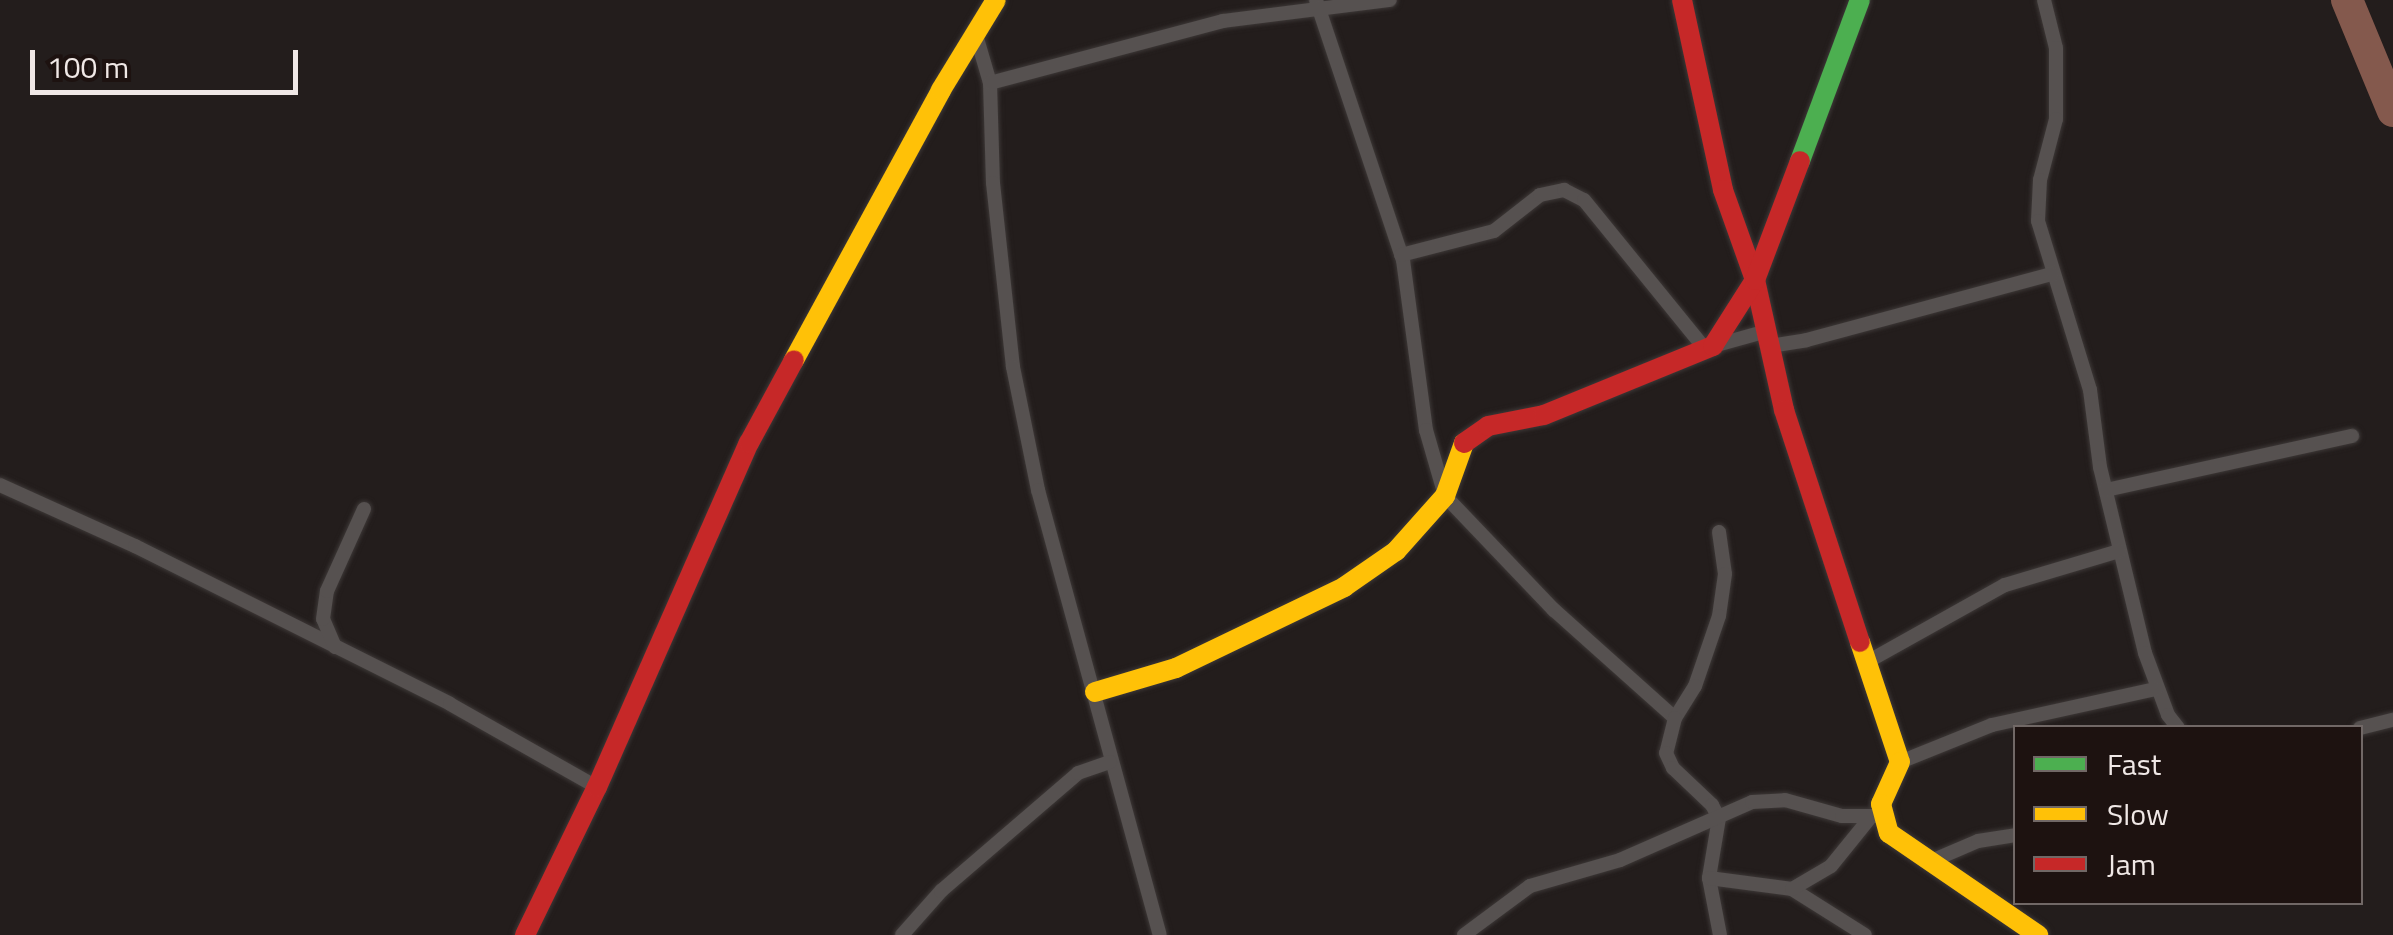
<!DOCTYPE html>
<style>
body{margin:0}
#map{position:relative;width:2393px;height:935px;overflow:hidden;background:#231d1c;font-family:"Titillium Web",sans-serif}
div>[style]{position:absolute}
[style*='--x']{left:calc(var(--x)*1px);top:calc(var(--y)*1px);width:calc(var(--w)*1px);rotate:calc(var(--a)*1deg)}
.river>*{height:32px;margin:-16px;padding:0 16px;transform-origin:16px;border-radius:16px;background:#84594d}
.roads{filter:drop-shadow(0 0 2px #3d3837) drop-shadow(0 0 2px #3d3837)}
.street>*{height:14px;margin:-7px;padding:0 7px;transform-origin:7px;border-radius:7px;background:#565150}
.fast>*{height:20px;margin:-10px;padding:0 10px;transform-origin:10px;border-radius:10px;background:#4caf50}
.slow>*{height:20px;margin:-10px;padding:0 10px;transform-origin:10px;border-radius:10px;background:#ffc107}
.jam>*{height:20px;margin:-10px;padding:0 10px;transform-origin:10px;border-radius:10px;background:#c62828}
span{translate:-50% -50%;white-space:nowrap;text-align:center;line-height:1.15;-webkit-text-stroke:10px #1d1210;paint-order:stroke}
.legend{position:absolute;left:2013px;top:725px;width:350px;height:180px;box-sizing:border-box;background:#1d1210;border:2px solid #716866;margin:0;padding:12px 18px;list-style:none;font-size:30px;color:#f0e8e6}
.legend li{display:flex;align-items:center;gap:20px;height:50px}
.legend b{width:50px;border:2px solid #716866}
.scale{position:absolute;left:30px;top:50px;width:268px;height:45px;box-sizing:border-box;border:5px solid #f0e8e6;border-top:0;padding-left:12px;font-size:30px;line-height:35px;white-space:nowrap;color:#f0e8e6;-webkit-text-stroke:8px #1d1210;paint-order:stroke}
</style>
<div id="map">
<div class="river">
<i style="--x:2347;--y:0;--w:120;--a:67.5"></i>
</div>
<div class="roads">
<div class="street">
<i style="--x:1316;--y:0;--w:274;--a:71.5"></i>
<i style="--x:1403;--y:260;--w:172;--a:82.3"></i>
<i style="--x:1426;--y:430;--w:69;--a:73.9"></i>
<i style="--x:1445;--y:496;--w:158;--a:46.3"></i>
<i style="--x:1554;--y:610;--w:162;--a:41.8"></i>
<i style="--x:2044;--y:0;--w:49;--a:76"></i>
<i style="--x:2056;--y:48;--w:71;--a:90"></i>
<i style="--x:2056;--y:119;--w:63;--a:104.7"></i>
<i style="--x:2040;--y:180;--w:41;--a:92.8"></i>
<i style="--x:2038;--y:221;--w:177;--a:72.9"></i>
<i style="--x:2090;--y:390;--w:78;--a:82.6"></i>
<i style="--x:2100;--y:467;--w:191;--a:76.4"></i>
<i style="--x:2145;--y:653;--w:66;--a:69.6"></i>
<i style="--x:2168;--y:715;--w:16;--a:52"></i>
<i style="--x:976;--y:35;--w:50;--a:73.7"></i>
<i style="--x:990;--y:83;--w:100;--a:88.3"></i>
<i style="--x:993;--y:183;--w:185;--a:83.8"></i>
<i style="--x:1013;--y:367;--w:126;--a:78.5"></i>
<i style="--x:1038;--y:490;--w:461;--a:74.7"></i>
<i style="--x:990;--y:83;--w:241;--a:-14.9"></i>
<i style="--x:1223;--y:21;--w:168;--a:-7.2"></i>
<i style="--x:1401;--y:255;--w:96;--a:-14.5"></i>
<i style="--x:1494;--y:231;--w:58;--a:-38"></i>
<i style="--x:1540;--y:195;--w:25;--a:-12"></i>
<i style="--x:1564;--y:190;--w:22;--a:27"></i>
<i style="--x:1584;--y:200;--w:192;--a:50.9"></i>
<i style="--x:1713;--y:346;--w:56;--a:-15.5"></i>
<i style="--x:1770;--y:346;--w:37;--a:-9"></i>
<i style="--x:1807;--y:340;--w:254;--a:-15.1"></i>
<i style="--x:0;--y:485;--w:148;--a:24.3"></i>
<i style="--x:135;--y:546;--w:352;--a:26.6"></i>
<i style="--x:450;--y:704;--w:169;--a:29.5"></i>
<i style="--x:2106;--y:490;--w:252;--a:-12.4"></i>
<i style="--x:1719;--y:532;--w:42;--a:81.9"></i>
<i style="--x:1725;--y:574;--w:42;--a:98.1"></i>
<i style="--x:1719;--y:616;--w:74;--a:108.9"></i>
<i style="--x:1695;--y:686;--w:38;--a:122"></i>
<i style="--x:1675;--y:718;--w:36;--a:104"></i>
<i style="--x:1666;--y:753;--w:17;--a:65"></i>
<i style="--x:1673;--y:768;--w:54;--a:43.5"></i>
<i style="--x:1712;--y:805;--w:15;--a:62"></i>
<i style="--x:1719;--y:818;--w:61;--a:99.5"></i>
<i style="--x:1709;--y:878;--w:58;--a:79.1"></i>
<i style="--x:335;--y:647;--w:30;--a:-113"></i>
<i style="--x:323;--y:619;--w:28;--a:-82"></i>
<i style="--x:327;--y:591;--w:90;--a:-65.7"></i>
<i style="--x:1867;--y:662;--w:158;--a:-29.2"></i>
<i style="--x:2005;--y:585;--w:119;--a:-16.6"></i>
<i style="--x:2360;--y:728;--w:34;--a:-14"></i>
<i style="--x:1900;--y:762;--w:99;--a:-21.9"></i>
<i style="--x:1992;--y:725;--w:168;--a:-12.4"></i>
<i style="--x:1929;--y:862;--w:53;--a:-23.2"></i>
<i style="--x:1978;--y:841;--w:38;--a:-9"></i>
<i style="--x:1709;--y:878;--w:84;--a:7.5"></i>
<i style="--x:1792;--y:889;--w:86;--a:32.2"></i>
<i style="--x:1792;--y:889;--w:45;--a:-30.5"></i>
<i style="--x:1831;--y:866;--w:60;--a:-51"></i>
<i style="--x:902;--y:935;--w:59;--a:-48.4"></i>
<i style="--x:941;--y:891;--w:181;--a:-40.7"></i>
<i style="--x:1078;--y:773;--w:34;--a:-19"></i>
<i style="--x:1464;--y:935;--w:82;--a:-36.6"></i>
<i style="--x:1530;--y:886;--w:94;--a:-16.1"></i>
<i style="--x:1620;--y:860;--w:144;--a:-23.7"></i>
<i style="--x:1752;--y:802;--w:33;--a:-3"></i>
<i style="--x:1785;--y:800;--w:59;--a:15.7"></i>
<i style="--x:1842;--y:816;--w:39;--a:0"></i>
</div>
<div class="fast">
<i style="--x:1800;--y:161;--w:172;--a:-69.6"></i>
</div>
<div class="slow">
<i style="--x:794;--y:360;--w:307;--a:-61.4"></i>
<i style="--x:941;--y:90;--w:105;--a:-58.6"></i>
<i style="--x:1860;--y:642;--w:126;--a:71.6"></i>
<i style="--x:1900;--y:762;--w:46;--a:114.3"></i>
<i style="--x:1881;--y:804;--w:30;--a:75"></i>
<i style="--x:1889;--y:833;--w:181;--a:34.4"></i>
<i style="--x:1095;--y:692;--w:84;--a:-16.5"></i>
<i style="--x:1176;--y:668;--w:187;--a:-25.7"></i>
<i style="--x:1344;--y:587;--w:63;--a:-34.7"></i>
<i style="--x:1396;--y:551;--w:74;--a:-48.3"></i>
<i style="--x:1445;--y:496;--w:56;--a:-70.3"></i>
</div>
<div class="jam">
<i style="--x:1682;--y:0;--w:194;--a:77.8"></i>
<i style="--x:1723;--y:190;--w:96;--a:70.4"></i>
<i style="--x:1755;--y:280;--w:133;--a:77.4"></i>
<i style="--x:1784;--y:410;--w:244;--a:71.9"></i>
<i style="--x:1464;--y:443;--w:29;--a:-35"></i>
<i style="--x:1488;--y:426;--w:57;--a:-11.1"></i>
<i style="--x:1544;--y:415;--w:183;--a:-22.2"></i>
<i style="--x:1713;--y:346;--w:78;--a:-57.5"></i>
<i style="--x:1755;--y:280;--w:127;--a:-69.3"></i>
<i style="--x:525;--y:935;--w:165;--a:-64.1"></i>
<i style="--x:597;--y:787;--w:376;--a:-66.2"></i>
<i style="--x:749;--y:443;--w:94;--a:-61.5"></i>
</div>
</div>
<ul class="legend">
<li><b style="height:12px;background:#4caf50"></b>Fast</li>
<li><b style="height:12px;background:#ffc107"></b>Slow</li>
<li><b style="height:12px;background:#c62828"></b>Jam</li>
</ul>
<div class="scale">100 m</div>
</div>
